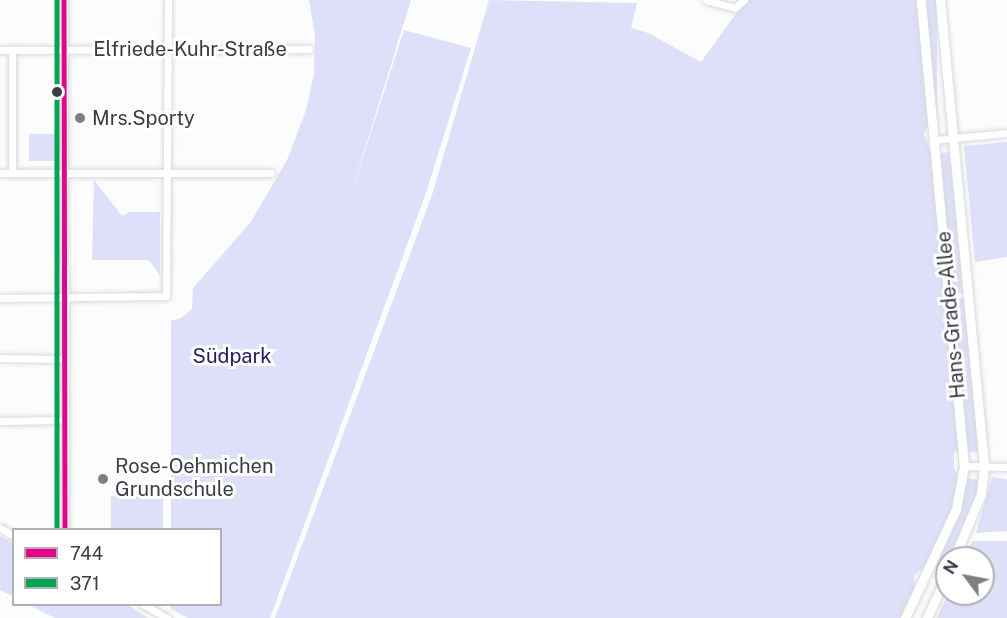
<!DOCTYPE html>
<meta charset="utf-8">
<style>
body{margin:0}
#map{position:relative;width:1007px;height:618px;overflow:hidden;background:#fcfcfc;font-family:"Public Sans",sans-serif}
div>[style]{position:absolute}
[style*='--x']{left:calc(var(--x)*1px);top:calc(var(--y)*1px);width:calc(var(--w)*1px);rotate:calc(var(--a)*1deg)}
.green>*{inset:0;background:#dde0f8;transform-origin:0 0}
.roads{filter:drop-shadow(0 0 2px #d8d9dd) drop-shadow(0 0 2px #d8d9dd)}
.street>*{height:7px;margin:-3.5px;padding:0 3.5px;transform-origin:3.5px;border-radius:3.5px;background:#fff}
.secondary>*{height:9px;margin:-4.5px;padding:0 4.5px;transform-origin:4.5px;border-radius:4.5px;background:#fff}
.bus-1>*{height:4.5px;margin:-2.25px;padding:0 2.25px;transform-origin:2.25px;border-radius:2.25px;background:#ec008c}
.bus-2>*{height:4.5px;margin:-2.25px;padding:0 2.25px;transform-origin:2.25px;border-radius:2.25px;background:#00a651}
.dots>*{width:16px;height:16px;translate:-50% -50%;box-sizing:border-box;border:3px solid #fff;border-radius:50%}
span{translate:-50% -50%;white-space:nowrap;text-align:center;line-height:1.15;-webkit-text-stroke:6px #fff;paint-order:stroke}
.street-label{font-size:20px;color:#3a3b44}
.poi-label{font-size:20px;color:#3a3b44}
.left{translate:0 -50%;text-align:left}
.park-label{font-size:20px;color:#241873}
.legend{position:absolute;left:12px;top:528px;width:210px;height:78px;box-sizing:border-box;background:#fff;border:2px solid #b0b1b4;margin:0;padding:8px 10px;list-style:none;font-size:18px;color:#3a3b44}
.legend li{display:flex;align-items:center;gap:12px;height:30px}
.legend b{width:30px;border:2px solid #b0b1b4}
.north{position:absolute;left:935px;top:546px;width:60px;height:60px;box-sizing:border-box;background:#fff;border:2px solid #b0b1b4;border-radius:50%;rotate:302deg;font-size:16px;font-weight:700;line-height:24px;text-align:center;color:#3a3b44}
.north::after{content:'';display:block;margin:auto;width:21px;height:27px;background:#7e7f84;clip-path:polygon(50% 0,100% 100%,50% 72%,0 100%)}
</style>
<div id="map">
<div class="green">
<i style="clip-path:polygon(309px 0,411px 0,348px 203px,404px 30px,471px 48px,426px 193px,270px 618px,188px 618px,171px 609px,171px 605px,220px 604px,220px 530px,171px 529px,171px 321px,181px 318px,192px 309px,193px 288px,250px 223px,287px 160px,306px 110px,314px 74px,315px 37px)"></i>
<i style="clip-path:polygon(489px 0,637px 3px,631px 28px,648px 33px,701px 62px,746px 0,917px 0,929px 121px,924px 134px,932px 155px,960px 443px,958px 452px,954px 451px,954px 469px,958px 475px,955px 501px,928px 563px,914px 576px,915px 590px,902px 618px,275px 618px,432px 195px)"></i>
<i style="left:925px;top:0;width:12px;height:126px"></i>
<i style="left:29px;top:134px;width:26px;height:27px"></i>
<i style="clip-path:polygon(1007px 142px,1007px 257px,975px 262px,964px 146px)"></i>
<i style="clip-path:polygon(949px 152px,965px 293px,951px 294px,938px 154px)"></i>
<i style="clip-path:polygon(94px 180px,122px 216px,129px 212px,160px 212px,160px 275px,149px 260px,92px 260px)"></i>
<i style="left:965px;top:298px;width:154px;height:13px;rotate:84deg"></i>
<i style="clip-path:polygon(992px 477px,1007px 479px,1007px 531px,976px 533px)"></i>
<i style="clip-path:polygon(966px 478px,980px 480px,976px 501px,951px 558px,947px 558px,944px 572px,932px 567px,963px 497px)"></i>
<i style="left:163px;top:496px;width:33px;height:52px;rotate:90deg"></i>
<i style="clip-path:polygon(0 536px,13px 543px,13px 596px,0 590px)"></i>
<i style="clip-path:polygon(972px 541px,1007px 541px,1007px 618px,937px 618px,948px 594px,983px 594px,983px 558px,965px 558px)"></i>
<i style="clip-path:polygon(29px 605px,128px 605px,148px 618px,55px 618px)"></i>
</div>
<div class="roads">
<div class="street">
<i style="--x:64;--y:0;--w:530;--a:89.89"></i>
<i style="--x:706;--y:0;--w:30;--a:15"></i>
<i style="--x:735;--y:8;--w:12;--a:-42"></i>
<i style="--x:0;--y:50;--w:309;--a:-0.2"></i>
<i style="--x:12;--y:50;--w:123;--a:90"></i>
<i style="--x:935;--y:140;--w:72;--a:-5.6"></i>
<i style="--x:0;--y:173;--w:271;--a:0"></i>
<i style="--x:0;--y:298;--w:166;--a:-0.7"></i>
<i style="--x:166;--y:296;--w:296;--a:-89.6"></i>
<i style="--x:0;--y:358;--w:65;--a:0.9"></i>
<i style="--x:0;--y:421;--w:65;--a:-0.9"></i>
<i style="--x:964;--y:466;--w:43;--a:1.3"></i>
<i style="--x:0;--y:528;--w:16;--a:30"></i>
<i style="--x:142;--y:604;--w:29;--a:29"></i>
</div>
<div class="secondary">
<i style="--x:940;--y:0;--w:468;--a:84.6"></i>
<i style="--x:984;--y:466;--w:28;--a:96"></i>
<i style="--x:981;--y:494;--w:69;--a:112.9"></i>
<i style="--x:905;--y:618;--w:120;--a:-64.9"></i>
<i style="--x:956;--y:509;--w:44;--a:-79.5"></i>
<i style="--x:964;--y:466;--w:468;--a:-95.3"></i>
<i style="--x:927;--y:618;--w:48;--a:-65.6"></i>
</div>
</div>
<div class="bus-1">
<i style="--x:64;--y:0;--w:530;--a:89.89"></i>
</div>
<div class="bus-2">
<i style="--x:57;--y:0;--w:530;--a:90"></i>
</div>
<div class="dots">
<i style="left:57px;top:92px;background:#3a3b44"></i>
<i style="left:80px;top:118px;background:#7e7f84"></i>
<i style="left:103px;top:479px;background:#7e7f84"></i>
</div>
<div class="street-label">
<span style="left:190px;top:49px">Elfriede-Kuhr-Straße</span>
<span style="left:951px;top:315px;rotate:-95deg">Hans-Grade-Allee</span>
</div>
<div class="poi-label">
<span class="left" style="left:92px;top:118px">Mrs.Sporty</span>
<span class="left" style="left:115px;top:478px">Rose-Oehmichen<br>Grundschule</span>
</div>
<div class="park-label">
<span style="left:232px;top:356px">Südpark</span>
</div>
<ul class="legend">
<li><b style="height:8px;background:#ec008c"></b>744</li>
<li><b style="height:8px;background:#00a651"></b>371</li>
</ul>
<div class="north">N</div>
</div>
